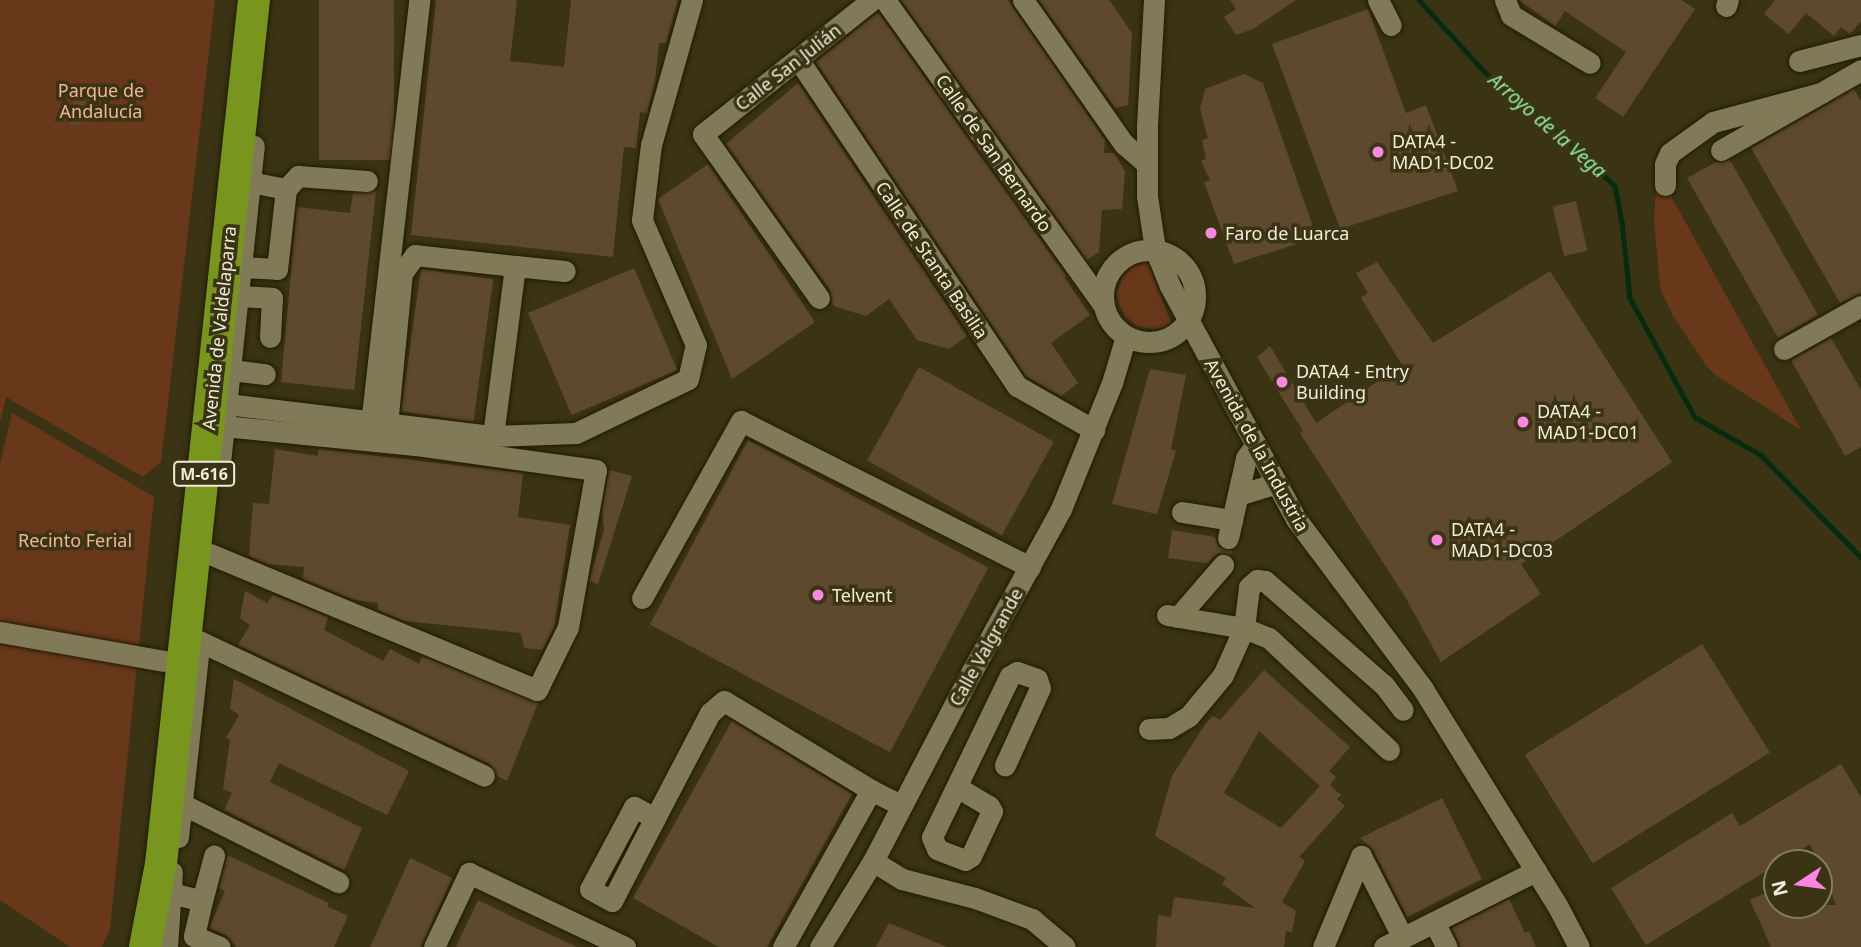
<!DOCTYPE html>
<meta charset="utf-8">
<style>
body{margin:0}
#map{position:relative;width:1861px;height:947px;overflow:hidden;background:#3a3414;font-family:"Noto Sans",sans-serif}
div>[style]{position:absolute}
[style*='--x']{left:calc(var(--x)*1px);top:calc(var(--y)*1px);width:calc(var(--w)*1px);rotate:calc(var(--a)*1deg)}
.green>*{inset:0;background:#69381b}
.stream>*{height:4.5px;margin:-2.25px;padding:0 2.25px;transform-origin:2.25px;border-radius:2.25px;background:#062c0f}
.building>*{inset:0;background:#5e492e;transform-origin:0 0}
.roads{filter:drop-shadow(0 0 2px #221c00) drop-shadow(0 0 2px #221c00)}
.minor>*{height:21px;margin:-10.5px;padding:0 10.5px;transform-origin:10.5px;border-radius:10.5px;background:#807a58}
.minor>.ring{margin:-10.5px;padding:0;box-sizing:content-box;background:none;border:21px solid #807a58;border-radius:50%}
.highway>*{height:32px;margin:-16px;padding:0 16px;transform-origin:16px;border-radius:16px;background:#78961d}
.dots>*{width:19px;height:19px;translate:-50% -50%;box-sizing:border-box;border:4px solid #3a3414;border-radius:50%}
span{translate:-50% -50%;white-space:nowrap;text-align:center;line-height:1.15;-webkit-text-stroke:7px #3a3414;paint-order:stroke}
.shield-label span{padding:2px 5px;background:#3a3414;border:2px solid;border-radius:5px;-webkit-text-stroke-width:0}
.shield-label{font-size:16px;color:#efecd9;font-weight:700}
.street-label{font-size:18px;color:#efecd9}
.park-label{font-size:18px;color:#f2b594}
.poi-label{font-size:18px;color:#efecd9}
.left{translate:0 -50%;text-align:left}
.water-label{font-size:19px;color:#91ed9e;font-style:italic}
.north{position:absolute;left:1763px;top:849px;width:70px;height:70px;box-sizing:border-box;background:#3a3414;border:2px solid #827e63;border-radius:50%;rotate:257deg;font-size:19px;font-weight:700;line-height:28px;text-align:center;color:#efecd9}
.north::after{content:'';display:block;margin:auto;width:24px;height:32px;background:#fd86e2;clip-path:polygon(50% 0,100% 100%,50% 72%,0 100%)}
</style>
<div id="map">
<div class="green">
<i style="clip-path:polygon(0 0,215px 0,161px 462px,143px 477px,6px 397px,0 422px)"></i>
<i style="clip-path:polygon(1657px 171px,1801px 430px,1717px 376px,1707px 367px,1675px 319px,1661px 291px,1659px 276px,1654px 221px)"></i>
<i style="clip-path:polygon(1148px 262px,1172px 326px,1154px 329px,1137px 326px,1125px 316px,1119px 303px,1117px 293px,1123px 276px,1133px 266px)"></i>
<i style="clip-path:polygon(12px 413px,154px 497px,110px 929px,102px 947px,70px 947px,0 900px,0 464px)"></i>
</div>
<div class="stream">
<i style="--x:1419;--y:0;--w:113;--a:47.5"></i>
<i style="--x:1495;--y:83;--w:86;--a:37.9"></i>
<i style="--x:1563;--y:136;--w:72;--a:43.9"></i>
<i style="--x:1615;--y:186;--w:37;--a:79"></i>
<i style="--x:1622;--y:222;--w:76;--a:84"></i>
<i style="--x:1630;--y:298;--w:136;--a:61.4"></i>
<i style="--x:1695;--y:417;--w:76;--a:29.9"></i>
<i style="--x:1761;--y:455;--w:143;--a:45.6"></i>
</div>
<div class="building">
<i style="left:319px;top:0;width:75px;height:160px"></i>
<i style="clip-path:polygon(436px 0,517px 0,510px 61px,564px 67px,571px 0,678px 0,666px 43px,659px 43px,655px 82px,647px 113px,640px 112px,636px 148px,624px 147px,613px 257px,411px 235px)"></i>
<i style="clip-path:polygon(901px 0,1008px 0,1105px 140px,1104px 153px,1114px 153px,1125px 171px,1122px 209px,1102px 210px,1099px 252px,1087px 260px)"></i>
<i style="clip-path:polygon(1039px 0,1109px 0,1132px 33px,1128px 105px,1115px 108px)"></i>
<i style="clip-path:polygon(1230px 0,1296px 0,1253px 29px,1236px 35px,1224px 17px,1236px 9px)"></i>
<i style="clip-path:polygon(1519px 0,1681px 0,1695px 9px,1623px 117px,1595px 98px,1626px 52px,1565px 11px,1555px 26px)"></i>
<i style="clip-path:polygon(1775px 0,1861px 0,1861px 21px,1850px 34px,1841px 27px,1834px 36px,1806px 13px,1789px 34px,1764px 14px)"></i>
<i style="clip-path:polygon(1368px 9px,1406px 113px,1426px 105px,1458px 191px,1340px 229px,1272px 44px)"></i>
<i style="clip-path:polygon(878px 12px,1066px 276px,1064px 277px,1090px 315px,1051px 343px,1078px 383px,1061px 396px,1026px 376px,816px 62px)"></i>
<i style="clip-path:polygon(1244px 74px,1263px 83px,1312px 224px,1306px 241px,1234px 264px,1204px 182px,1210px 180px,1201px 161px,1206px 159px,1202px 140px,1208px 138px,1200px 109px,1205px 89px)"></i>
<i style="clip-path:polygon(798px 83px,967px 336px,949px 349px,917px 340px,889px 299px,866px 316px,833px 306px,830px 290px,726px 144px)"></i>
<i style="clip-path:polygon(1854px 89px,1861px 101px,1861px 293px,1840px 303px,1751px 148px)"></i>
<i style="left:77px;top:91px;width:11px;height:33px;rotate:15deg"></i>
<i style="clip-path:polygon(1730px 160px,1818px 315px,1778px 338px,1687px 178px,1716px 162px)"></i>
<i style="clip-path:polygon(708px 164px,815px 322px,732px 379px,658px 199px)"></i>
<i style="clip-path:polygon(376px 191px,354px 390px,281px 382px,297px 207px,350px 213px,353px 193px)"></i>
<i style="left:1576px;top:201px;width:51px;height:24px;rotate:77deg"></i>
<i style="clip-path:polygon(1377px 262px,1433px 343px,1550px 271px,1672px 462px,1521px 564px,1541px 594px,1441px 662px,1404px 595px,1300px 433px,1303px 431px,1257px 357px,1270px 346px,1316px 423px,1402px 365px,1361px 298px,1368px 293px,1356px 273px)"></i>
<i style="left:634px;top:268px;width:111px;height:115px;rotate:67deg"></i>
<i style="left:421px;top:269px;width:73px;height:144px;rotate:8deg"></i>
<i style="clip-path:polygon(1831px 338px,1861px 390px,1861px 447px,1845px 456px,1791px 360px)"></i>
<i style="left:919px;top:367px;width:154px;height:107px;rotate:29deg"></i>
<i style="clip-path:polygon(1150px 369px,1186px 375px,1171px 449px,1176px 451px,1157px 514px,1112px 504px)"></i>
<i style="left:748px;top:440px;width:272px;height:209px;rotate:28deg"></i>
<i style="clip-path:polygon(275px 449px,318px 456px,318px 449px,523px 473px,518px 517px,570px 525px,554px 627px,542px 650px,524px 648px,521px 633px,405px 621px,378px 610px,378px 603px,355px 600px,303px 579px,304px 567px,268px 564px,249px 556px,253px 503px,269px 504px)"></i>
<i style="clip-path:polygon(609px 470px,632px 476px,598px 584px,589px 581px,604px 530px,602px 511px)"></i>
<i style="clip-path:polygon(1172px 530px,1215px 537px,1219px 547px,1232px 551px,1231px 555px,1218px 553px,1207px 563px,1168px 558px)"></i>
<i style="clip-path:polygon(245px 591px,267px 603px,273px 595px,328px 617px,324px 630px,383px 661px,390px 649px,419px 664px,422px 656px,538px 703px,507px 781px,497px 776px,490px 764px,238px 645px,250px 625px,240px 618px)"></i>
<i style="left:1702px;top:644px;width:128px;height:209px;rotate:58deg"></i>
<i style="clip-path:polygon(evenodd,1264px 670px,1350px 747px,1329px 771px,1336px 777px,1330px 785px,1341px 795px,1337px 799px,1345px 806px,1299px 857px,1305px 861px,1282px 902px,1296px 911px,1292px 932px,1286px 931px,1284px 947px,1156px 947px,1158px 915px,1171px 917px,1174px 897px,1255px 908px,1222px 884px,1226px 878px,1155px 836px,1172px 776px,1206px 723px,1213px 716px,1220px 720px,1264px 670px,1259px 731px,1320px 786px,1281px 828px,1224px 793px,1259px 731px)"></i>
<i style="clip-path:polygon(234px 679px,409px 771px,387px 815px,279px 763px,270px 782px,362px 828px,344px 870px,224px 810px,232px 793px,223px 789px,230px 740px,226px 738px,239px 715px,230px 709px)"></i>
<i style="clip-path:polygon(732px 721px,852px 794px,767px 947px,719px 947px,633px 898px)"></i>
<i style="clip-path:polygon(1841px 764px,1861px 797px,1861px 947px,1771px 947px,1750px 900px,1777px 888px,1777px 905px,1836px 905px,1810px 844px,1646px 945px,1611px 888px,1732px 813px,1740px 826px)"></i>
<i style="clip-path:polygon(1442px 798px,1482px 879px,1407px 917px,1373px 850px,1360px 838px)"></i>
<i style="clip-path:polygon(227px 855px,329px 903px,327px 906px,348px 916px,334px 947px,236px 947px,226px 935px,209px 928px,225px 891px,219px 888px)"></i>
<i style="clip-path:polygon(410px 858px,452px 878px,421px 947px,370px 947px)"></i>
<i style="clip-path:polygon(1509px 899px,1525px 933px,1529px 931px,1536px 947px,1460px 947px,1452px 928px)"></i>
<i style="clip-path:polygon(478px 900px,525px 923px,577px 947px,456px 947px)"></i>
<i style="clip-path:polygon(889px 923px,947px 947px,876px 947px)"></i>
</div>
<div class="roads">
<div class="minor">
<i style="--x:885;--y:0;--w:376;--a:54.4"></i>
<i style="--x:1023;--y:0;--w:176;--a:55"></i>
<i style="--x:1124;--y:144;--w:30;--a:41"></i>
<i style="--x:1154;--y:0;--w:126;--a:93.2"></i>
<i style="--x:1147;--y:126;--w:70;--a:90"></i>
<i style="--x:1147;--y:196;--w:54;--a:81.4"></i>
<i style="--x:1155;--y:249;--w:40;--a:68"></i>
<i style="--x:1170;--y:286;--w:265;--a:61.6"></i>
<i style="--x:1296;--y:519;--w:212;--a:53.2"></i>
<i style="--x:1423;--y:689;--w:254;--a:58.2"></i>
<i style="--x:1557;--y:905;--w:47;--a:62.4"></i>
<i style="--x:1378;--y:0;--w:28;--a:63"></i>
<i style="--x:1505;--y:0;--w:16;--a:68"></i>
<i style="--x:1511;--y:15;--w:92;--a:31.3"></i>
<i style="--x:1726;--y:6;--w:6;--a:-72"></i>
<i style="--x:798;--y:59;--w:394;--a:56.2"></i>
<i style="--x:1017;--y:386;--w:89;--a:29.7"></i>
<i style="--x:1799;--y:61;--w:64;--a:-14.5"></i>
<i style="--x:1721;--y:150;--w:161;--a:-29.7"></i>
<i style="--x:1665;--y:185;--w:21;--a:-90"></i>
<i style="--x:1665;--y:164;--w:12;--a:-66"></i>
<i style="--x:1670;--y:153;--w:53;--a:-35.8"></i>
<i style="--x:1713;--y:122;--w:112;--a:-15"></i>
<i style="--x:286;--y:189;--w:18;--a:-47"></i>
<i style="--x:298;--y:176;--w:69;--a:4.1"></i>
<i class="ring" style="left:1103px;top:250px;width:71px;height:71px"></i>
<i style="--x:241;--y:267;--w:36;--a:3"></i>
<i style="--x:277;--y:269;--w:81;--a:-83.6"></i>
<i style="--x:286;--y:189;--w:37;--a:-169"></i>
<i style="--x:238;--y:296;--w:34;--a:3"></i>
<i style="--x:272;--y:298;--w:39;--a:93"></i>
<i style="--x:819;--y:298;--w:201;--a:-125.3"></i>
<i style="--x:703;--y:134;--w:216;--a:-38.4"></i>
<i style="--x:1784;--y:349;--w:88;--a:-29.2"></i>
<i style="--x:231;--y:370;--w:34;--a:7"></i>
<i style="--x:227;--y:404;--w:268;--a:6.9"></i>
<i style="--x:493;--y:436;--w:83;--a:-2.1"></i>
<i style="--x:576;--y:433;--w:124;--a:-25.7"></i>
<i style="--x:688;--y:379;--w:35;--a:-77"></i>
<i style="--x:696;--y:345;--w:136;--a:-113.4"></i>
<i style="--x:642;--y:220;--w:76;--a:-83.2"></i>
<i style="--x:651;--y:145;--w:151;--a:-74.2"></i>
<i style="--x:371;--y:424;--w:427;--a:-83.5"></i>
<i style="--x:387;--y:425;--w:153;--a:-84.4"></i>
<i style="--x:402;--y:273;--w:22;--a:-54"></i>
<i style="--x:415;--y:255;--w:101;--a:6.3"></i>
<i style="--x:493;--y:436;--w:171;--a:-82.6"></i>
<i style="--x:515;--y:266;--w:50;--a:5.7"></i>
<i style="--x:219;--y:472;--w:328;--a:-83.9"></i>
<i style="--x:1238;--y:495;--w:41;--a:-17.1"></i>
<i style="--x:1182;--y:512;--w:51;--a:9.1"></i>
<i style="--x:1228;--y:538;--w:82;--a:-77.3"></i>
<i style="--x:1246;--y:458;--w:17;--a:-54"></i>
<i style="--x:210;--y:554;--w:354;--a:22.6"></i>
<i style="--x:537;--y:690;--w:70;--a:-63.8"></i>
<i style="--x:568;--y:627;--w:159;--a:-79.9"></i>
<i style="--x:596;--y:470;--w:183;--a:-172.1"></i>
<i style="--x:415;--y:445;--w:192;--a:-174.3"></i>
<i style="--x:642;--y:598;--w:203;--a:-60.8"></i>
<i style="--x:741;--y:421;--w:324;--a:26.8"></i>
<i style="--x:1167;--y:615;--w:78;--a:9.6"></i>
<i style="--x:1244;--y:628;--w:27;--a:22"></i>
<i style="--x:1269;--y:638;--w:164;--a:43"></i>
<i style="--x:1178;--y:617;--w:69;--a:-49.1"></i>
<i style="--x:0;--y:632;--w:167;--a:10"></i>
<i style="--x:199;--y:641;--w:315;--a:25.3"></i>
<i style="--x:1149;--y:729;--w:20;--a:-3"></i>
<i style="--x:1169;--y:728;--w:23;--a:-31"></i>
<i style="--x:1189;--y:716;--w:53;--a:-50.3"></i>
<i style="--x:1223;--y:675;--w:51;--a:-65.9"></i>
<i style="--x:1244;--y:628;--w:41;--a:-83"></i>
<i style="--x:1249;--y:587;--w:11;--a:-41"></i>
<i style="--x:1257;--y:580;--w:8;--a:7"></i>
<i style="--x:1265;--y:581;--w:158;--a:41.2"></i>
<i style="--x:1384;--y:685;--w:31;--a:53"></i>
<i style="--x:957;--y:787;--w:37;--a:31"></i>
<i style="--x:989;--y:806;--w:6;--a:59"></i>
<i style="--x:992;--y:811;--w:50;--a:115"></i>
<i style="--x:971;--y:856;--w:7;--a:146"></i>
<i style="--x:965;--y:860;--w:30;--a:-159"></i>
<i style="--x:937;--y:849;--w:13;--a:-113"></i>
<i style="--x:932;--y:837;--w:179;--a:-64.2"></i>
<i style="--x:1010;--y:676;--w:8;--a:-30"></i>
<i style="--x:1017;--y:672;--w:21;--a:19"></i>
<i style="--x:1037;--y:679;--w:9;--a:72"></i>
<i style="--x:1040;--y:688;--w:85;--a:114.4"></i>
<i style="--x:172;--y:799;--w:186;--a:26.6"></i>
<i style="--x:655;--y:818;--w:24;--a:-152"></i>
<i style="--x:634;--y:807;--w:93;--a:118.2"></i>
<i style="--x:590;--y:889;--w:25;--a:29"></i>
<i style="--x:612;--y:901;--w:93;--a:-62.6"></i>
<i style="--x:655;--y:818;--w:119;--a:-62.4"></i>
<i style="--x:710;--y:713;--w:18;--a:-41"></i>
<i style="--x:724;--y:701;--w:172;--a:31.2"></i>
<i style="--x:178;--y:837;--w:181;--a:-83.7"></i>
<i style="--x:873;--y:861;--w:34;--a:32"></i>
<i style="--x:902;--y:879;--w:75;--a:14.6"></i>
<i style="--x:975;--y:898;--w:61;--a:20.2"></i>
<i style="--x:1032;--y:919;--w:43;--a:40.3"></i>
<i style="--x:171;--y:893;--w:32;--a:14"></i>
<i style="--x:202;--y:901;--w:36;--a:103"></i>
<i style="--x:194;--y:936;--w:28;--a:23"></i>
<i style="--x:202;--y:901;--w:47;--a:-75.1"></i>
<i style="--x:1434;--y:922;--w:28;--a:63"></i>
<i style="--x:167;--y:947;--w:75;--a:-86.2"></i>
<i style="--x:434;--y:947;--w:82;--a:-64.7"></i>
<i style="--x:469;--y:873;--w:173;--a:25.4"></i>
<i style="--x:783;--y:947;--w:180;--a:-60.7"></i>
<i style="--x:871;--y:790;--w:34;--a:27"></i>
<i style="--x:820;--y:947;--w:101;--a:-58.4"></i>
<i style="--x:873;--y:861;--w:214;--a:-62.5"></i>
<i style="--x:972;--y:671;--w:185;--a:-61.2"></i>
<i style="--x:1061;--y:509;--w:136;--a:-68"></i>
<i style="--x:1112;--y:383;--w:49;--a:-73.4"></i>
<i style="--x:1323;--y:947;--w:99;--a:-67.3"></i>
<i style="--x:1361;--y:856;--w:92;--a:62.9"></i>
<i style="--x:1384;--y:947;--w:170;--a:-26.6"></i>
</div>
<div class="highway">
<i style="--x:145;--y:947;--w:85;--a:-79.1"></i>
<i style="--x:161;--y:864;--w:869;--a:-83.86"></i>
</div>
</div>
<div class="dots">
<i style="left:1378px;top:152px;background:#fd86e2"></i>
<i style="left:1211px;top:233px;background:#fd86e2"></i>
<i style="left:1282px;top:382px;background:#fd86e2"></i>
<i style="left:1523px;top:422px;background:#fd86e2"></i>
<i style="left:1437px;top:540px;background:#fd86e2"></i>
<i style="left:818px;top:595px;background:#fd86e2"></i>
</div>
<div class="shield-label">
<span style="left:204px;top:474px">M-616</span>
</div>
<div class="street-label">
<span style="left:788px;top:67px;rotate:-38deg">Calle San Julián</span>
<span style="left:994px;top:153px;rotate:55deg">Calle de San Bernardo</span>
<span style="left:932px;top:260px;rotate:56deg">Calle de Stanta Basilia</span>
<span style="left:219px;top:328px;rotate:-84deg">Avenida de Valdelaparra</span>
<span style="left:1257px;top:445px;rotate:61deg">Avenida de la Industria</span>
<span style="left:986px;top:647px;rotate:-61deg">Calle Valgrande</span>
</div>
<div class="park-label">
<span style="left:101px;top:101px">Parque de<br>Andalucía</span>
<span style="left:75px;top:540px">Recinto Ferial</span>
</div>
<div class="poi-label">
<span class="left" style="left:1392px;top:152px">DATA4 -<br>MAD1-DC02</span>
<span class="left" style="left:1225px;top:233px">Faro de Luarca</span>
<span class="left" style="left:1296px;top:382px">DATA4 - Entry<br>Building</span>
<span class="left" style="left:1537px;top:422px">DATA4 -<br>MAD1-DC01</span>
<span class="left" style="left:1451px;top:540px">DATA4 -<br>MAD1-DC03</span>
<span class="left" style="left:832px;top:595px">Telvent</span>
</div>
<div class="water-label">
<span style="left:1547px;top:126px;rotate:41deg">Arroyo de la Vega</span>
</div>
<div class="north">N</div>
</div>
